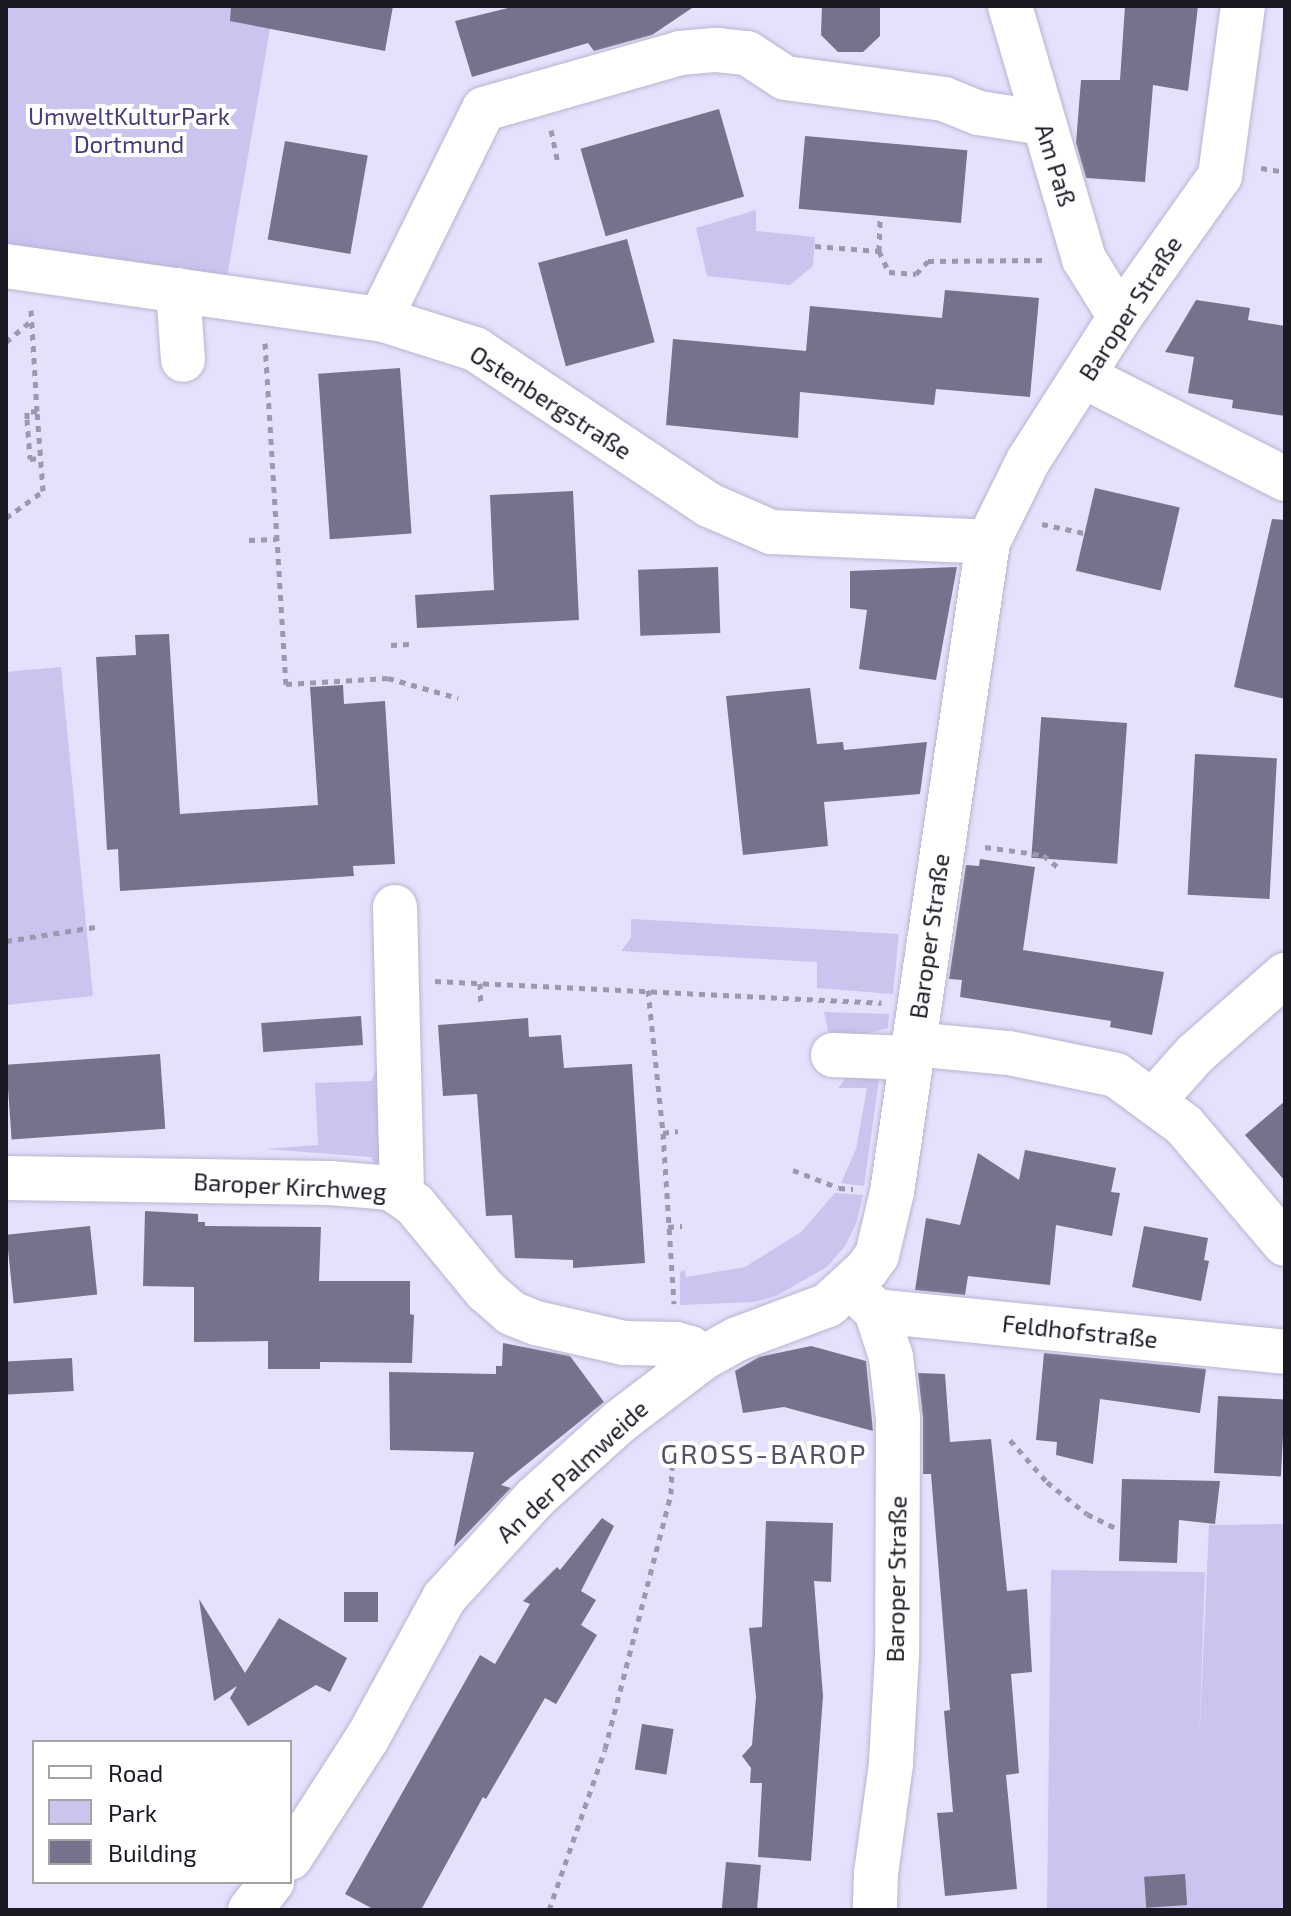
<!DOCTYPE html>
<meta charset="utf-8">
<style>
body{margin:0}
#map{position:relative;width:1291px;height:1916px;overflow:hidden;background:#e5e1fd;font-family:"Exo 2",sans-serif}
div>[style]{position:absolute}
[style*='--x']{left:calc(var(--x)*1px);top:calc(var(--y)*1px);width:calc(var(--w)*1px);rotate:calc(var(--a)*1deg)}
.green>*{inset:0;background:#cac4ee}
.building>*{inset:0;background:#76728b;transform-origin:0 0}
.path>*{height:5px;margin-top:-2.5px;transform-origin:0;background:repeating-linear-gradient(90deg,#9c98ae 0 6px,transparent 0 12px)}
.roads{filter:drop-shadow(0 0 2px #b9b5d0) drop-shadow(0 0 2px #b9b5d0)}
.minor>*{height:44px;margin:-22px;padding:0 22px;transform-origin:22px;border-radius:22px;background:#fff}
span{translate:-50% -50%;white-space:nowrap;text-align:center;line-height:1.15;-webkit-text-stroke:8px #fff;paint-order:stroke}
.park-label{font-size:24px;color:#4a3a7c}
.street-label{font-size:24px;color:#1a1822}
.quarter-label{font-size:28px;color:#545168;letter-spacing:2px}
.frame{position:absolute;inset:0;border:8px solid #1a1822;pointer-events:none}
.legend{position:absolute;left:32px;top:1740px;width:260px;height:144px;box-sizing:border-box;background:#fff;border:2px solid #a3a3a7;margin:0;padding:10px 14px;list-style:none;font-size:24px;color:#1a1822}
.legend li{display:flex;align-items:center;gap:16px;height:40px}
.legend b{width:40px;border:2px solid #a3a3a7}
</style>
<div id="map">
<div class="green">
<i style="clip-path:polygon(6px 6px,274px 6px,227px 277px,6px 247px)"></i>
<i style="clip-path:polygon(756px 210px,756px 231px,815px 237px,813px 266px,790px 285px,707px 276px,696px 228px)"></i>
<i style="clip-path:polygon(61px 667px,93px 996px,6px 1005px,6px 672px)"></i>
<i style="clip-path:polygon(631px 919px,899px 934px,893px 994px,817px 988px,817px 962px,621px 951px,631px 938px)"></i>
<i style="clip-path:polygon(824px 1012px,889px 1014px,888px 1028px,842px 1040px,829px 1035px)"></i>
<i style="clip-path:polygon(377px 1069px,384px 1165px,375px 1165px,371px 1157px,265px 1149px,318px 1145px,315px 1083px,371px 1081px)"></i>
<i style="clip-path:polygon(880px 1073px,864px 1186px,841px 1183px,856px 1149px,867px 1088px,838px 1088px,849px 1074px)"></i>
<i style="clip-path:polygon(835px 1193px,863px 1195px,856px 1224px,845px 1246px,827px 1267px,776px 1296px,754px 1302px,680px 1305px,680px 1272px,685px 1270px,686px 1277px,745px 1267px,801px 1232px)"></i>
<i style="clip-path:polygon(1285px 1524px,1285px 1910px,1047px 1910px,1051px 1570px,1205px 1572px,1199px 1747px,1209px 1525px)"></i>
</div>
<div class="building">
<i style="clip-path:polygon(231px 6px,393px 6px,385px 51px,230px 21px)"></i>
<i style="clip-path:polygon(516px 6px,695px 6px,652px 35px,594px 51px,588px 43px,472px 77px,455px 21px)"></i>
<i style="clip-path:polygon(822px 6px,880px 6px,880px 36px,863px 52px,838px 52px,821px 35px)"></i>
<i style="clip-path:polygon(1125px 6px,1198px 6px,1188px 91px,1153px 85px,1145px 182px,1086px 178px,1076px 143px,1081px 80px,1120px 80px)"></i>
<i style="left:719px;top:109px;width:91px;height:144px;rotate:74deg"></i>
<i style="left:805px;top:136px;width:163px;height:73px;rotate:5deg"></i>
<i style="left:285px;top:141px;width:84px;height:100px;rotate:10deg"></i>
<i style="left:627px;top:239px;width:107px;height:92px;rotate:75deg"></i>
<i style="clip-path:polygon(945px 290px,1039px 298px,1030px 397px,936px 389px,934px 405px,800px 392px,798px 438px,666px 425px,673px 339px,806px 351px,810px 306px,942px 318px)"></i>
<i style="clip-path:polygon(1196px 300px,1250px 308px,1248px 320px,1285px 326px,1285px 416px,1232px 408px,1233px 400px,1188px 393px,1194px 357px,1165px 352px)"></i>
<i style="left:400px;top:368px;width:166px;height:82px;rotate:86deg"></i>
<i style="left:1095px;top:488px;width:87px;height:85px;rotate:13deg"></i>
<i style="clip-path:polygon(573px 491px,579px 620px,417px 628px,415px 595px,494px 590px,490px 495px)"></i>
<i style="clip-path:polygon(1272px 519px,1285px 520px,1285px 699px,1234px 687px)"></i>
<i style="left:718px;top:567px;width:66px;height:80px;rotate:88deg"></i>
<i style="clip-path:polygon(957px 567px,936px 680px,859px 669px,867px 610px,850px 608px,850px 571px)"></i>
<i style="clip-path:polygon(169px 634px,180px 814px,318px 805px,310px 687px,343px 685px,344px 704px,385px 701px,395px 864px,353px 866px,354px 876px,120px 891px,118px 849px,107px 850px,96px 657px,136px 655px,135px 635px)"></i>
<i style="clip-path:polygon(810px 688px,817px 744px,843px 742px,844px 750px,927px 742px,920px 794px,824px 802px,828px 846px,743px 855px,726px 696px)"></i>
<i style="left:1127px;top:723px;width:141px;height:86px;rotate:94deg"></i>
<i style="left:1195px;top:754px;width:82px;height:141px;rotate:3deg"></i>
<i style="clip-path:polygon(980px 859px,1035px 867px,1023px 950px,1164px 972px,1152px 1035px,1110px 1027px,1111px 1021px,960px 997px,962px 980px,949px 979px,966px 865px,979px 866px)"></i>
<i style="left:361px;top:1016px;width:29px;height:100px;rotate:86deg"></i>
<i style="clip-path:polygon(528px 1018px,529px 1037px,561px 1035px,564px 1068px,632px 1064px,645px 1263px,573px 1268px,573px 1260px,515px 1258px,512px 1215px,486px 1216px,477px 1094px,443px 1096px,438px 1025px)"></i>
<i style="left:160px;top:1054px;width:75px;height:154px;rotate:86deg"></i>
<i style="clip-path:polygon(1285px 1101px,1285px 1181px,1245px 1135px)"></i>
<i style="clip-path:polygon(1025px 1150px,1116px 1168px,1111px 1192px,1120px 1193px,1112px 1236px,1056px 1225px,1050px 1285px,968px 1276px,965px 1295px,915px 1290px,926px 1218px,960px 1225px,978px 1153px,1019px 1180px)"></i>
<i style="clip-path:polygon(145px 1211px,198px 1214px,198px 1222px,205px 1222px,205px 1226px,321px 1227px,319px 1281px,410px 1281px,410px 1314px,414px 1315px,412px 1363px,320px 1362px,320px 1369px,268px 1369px,268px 1341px,194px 1342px,194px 1287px,143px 1286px)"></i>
<i style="left:90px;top:1226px;width:69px;height:84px;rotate:84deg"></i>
<i style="clip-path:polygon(1144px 1226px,1208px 1238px,1204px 1260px,1209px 1261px,1201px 1301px,1132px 1287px)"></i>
<i style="clip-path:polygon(503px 1343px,570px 1356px,604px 1402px,501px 1485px,511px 1488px,454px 1547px,474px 1452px,390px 1450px,389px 1372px,496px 1374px,496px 1366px,502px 1366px)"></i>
<i style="clip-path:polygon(811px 1346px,866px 1361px,873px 1431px,784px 1407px,743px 1413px,735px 1371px,759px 1357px)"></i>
<i style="clip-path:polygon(1044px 1353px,1206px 1369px,1200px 1413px,1100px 1399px,1093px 1464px,1056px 1455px,1057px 1442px,1036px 1440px)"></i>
<i style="left:72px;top:1358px;width:33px;height:66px;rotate:87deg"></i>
<i style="clip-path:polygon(918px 1373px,945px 1374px,950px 1442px,991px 1439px,1007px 1591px,1027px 1589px,1032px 1672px,1011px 1674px,1019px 1773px,1006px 1775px,1017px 1889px,945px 1896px,937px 1813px,953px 1812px,944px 1711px,950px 1710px,931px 1474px,923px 1474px,923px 1418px)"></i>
<i style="left:1218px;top:1396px;width:67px;height:77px;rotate:3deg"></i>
<i style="clip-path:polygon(1122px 1479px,1220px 1481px,1215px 1524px,1179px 1520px,1177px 1563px,1119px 1561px)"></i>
<i style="clip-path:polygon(602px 1518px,614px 1526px,581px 1591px,596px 1600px,581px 1625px,597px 1635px,556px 1704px,545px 1698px,486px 1799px,483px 1797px,421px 1910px,375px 1910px,345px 1894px,480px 1655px,495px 1664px,530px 1604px,523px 1601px,557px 1567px,560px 1570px)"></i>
<i style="clip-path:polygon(766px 1521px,833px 1523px,831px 1582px,814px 1581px,823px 1696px,811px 1861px,758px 1857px,762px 1783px,750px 1783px,751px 1768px,742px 1756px,752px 1745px,756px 1697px,749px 1628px,762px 1627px)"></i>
<i style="left:344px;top:1592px;width:34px;height:30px"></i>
<i style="clip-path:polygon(199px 1599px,245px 1673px,279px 1618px,347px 1658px,330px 1692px,316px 1685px,248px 1726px,230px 1698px,237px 1686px,214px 1701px)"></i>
<i style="left:642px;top:1724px;width:32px;height:46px;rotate:9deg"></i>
<i style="left:726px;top:1862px;width:35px;height:48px;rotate:5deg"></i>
<i style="left:1185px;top:1874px;width:31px;height:41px;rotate:86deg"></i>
</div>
<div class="path">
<i style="--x:551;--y:130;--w:35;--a:78"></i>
<i style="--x:1261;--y:168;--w:24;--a:9"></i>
<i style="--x:815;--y:246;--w:64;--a:4.5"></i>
<i style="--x:879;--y:251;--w:23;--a:65"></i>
<i style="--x:889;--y:272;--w:27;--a:4"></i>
<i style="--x:916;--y:274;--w:18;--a:-47"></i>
<i style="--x:928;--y:261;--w:115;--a:-0.5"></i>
<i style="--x:879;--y:251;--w:35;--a:-88"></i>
<i style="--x:31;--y:310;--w:101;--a:86.6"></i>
<i style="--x:37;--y:411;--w:10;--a:174"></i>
<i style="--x:27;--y:412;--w:7;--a:90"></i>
<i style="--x:27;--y:419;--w:40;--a:85.7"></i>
<i style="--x:30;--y:459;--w:11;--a:-5"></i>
<i style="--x:6;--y:342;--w:33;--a:-40"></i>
<i style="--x:265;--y:343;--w:342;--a:86.5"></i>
<i style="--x:286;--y:684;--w:102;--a:-3.4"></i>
<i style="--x:388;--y:678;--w:73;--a:15.9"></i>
<i style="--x:6;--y:518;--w:46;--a:-36.1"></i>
<i style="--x:43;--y:491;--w:80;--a:-94.3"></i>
<i style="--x:1042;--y:524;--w:43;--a:12.1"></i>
<i style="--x:249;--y:540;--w:28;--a:-2"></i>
<i style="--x:391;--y:645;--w:18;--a:-3"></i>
<i style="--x:985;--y:847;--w:59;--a:7.9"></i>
<i style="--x:1043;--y:855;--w:21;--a:39"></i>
<i style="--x:6;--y:941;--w:90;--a:-8.9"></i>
<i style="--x:435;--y:981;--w:447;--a:2.8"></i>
<i style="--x:480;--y:983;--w:23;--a:88"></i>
<i style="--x:648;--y:990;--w:144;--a:84"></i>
<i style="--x:663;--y:1133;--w:171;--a:86.3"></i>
<i style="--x:663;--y:1133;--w:15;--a:-8"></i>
<i style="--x:793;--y:1170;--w:49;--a:21.4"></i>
<i style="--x:839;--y:1188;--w:14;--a:4"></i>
<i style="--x:668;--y:1227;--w:14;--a:-4"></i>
<i style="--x:1010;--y:1440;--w:56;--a:48.6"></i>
<i style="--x:1047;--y:1482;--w:51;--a:38.7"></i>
<i style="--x:1087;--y:1514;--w:34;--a:26"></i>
<i style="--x:549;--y:1910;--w:170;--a:-70.8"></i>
<i style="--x:605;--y:1749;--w:263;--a:-75.5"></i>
<i style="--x:671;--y:1494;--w:34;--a:-88"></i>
<i style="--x:672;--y:1460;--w:21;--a:-131"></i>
</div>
<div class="roads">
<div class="minor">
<i style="--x:1010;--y:6;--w:264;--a:73.7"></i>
<i style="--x:1084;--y:259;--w:68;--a:58.2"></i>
<i style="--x:6;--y:266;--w:378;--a:8.1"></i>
<i style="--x:380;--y:319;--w:100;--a:17.5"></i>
<i style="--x:475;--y:349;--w:281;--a:33.7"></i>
<i style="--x:709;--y:505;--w:68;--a:23.5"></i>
<i style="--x:771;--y:532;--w:217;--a:2.6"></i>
<i style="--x:178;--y:290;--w:70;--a:85.9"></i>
<i style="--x:380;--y:319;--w:234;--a:-63.7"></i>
<i style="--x:484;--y:109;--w:204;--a:-15.9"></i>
<i style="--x:680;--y:53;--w:37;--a:-5"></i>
<i style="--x:717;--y:50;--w:30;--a:6"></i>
<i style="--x:747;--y:53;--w:45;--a:33.3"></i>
<i style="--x:785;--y:78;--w:160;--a:7.5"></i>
<i style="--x:944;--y:99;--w:38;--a:22"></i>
<i style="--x:979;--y:113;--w:65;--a:8.9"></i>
<i style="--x:1085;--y:377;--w:225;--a:27"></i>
<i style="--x:395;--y:907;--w:285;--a:88.6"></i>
<i style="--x:913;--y:1044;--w:96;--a:5.4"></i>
<i style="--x:1009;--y:1053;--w:109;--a:11.6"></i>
<i style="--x:1116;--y:1075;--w:84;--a:36.3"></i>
<i style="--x:1184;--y:1125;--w:156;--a:49.7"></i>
<i style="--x:833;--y:1055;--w:78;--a:2.2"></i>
<i style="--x:1153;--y:1101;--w:63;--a:-48.2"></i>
<i style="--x:1195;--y:1054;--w:120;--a:-41.3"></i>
<i style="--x:6;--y:1178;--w:324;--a:0.9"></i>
<i style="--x:330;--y:1183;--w:61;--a:4.7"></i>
<i style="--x:391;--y:1188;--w:29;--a:35"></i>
<i style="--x:415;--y:1205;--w:112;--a:50.5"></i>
<i style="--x:486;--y:1291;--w:33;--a:41"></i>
<i style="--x:511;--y:1313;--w:27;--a:22"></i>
<i style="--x:536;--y:1323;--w:90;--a:12.8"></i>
<i style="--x:624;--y:1343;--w:52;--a:1.1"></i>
<i style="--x:676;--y:1344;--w:15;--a:16"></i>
<i style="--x:690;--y:1348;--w:16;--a:38"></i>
<i style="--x:850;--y:1286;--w:36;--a:44"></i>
<i style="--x:876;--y:1311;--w:48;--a:71.9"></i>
<i style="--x:891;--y:1357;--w:61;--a:83.5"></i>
<i style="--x:898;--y:1418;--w:237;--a:90.2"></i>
<i style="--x:897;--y:1655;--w:109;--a:93.2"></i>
<i style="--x:891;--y:1764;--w:111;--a:97.8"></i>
<i style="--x:876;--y:1874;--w:36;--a:92"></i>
<i style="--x:876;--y:1311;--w:411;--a:5.7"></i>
<i style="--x:290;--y:1858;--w:144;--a:-57.2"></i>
<i style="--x:368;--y:1737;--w:158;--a:-61.3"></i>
<i style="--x:444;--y:1598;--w:135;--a:-47.7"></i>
<i style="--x:535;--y:1498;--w:113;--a:-42.1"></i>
<i style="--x:619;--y:1422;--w:106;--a:-37.3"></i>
<i style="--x:703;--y:1358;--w:39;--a:-29"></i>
<i style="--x:737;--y:1339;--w:97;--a:-20.5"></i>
<i style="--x:828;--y:1305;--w:53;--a:-42.7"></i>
<i style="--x:867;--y:1269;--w:17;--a:-54"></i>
<i style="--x:877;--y:1255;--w:65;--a:-76.6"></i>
<i style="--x:892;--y:1192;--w:657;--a:-81.6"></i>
<i style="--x:988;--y:542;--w:90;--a:-63.7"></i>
<i style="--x:1028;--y:461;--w:171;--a:-57.4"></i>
<i style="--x:1120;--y:317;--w:173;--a:-54.7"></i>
<i style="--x:1220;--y:176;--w:172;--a:-82.3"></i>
<i style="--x:250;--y:1910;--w:36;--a:-52"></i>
</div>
</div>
<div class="park-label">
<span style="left:129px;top:130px">UmweltKulturPark<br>Dortmund</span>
</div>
<div class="street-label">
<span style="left:1056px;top:165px;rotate:73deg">Am Paß</span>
<span style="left:1130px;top:308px;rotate:-57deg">Baroper Straße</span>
<span style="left:551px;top:402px;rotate:33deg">Ostenbergstraße</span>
<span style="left:929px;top:936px;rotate:-82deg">Baroper Straße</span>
<span style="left:290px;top:1186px;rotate:3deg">Baroper Kirchweg</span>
<span style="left:1080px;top:1331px;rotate:6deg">Feldhofstraße</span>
<span style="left:572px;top:1471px;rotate:-43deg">An der Palmweide</span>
<span style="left:896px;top:1579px;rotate:-89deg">Baroper Straße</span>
</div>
<div class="quarter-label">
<span style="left:764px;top:1453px">GROSS-BAROP</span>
</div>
<div class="frame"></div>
<ul class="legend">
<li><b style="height:10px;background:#fff"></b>Road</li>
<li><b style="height:22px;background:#cac4ee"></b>Park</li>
<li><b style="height:22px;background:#76728b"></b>Building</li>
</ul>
</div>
